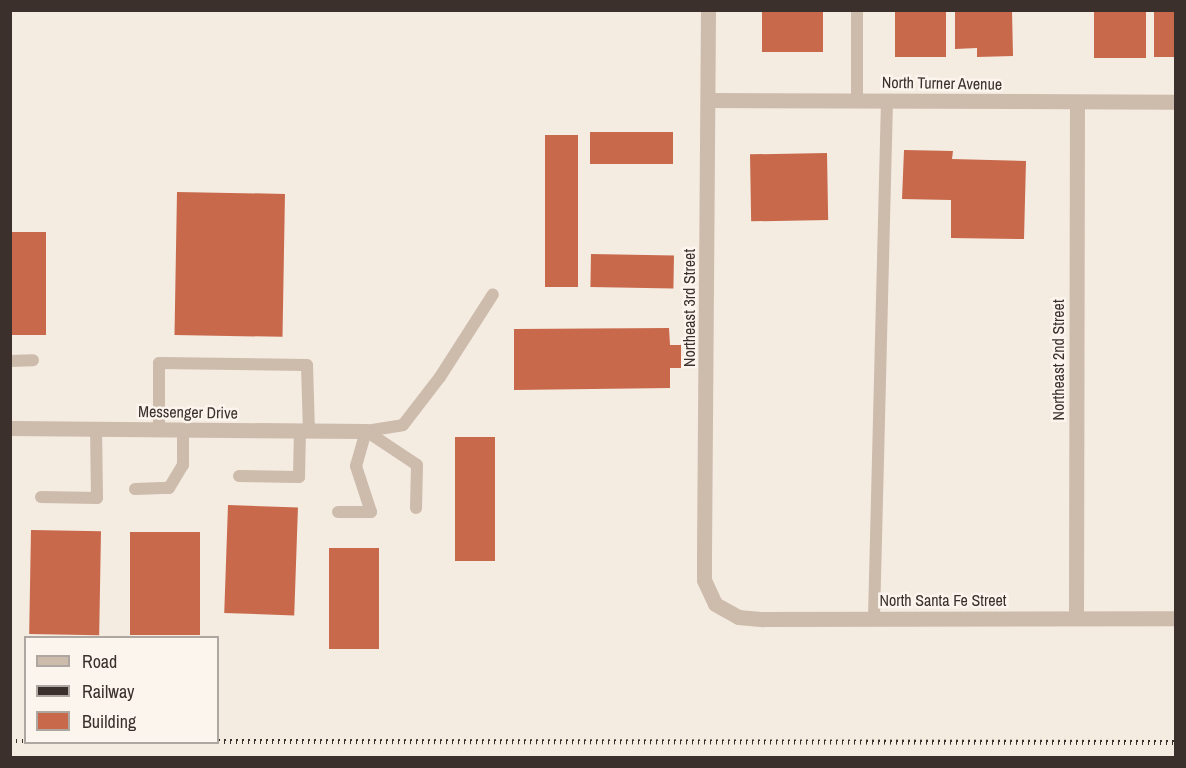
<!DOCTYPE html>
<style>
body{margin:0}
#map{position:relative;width:1186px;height:768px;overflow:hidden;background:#f4ebe1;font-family:"Archivo Narrow",sans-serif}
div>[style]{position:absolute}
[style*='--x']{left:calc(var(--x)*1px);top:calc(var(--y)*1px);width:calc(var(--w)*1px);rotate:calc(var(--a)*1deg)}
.building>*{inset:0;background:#c8694b;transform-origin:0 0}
.lane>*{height:12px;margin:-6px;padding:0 6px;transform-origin:6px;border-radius:6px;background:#cdbbac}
.street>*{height:15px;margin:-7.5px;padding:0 7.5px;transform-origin:7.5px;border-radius:7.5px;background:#cdbbac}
.rail>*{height:4.5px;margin-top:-2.25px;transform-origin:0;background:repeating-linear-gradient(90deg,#3b302b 0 1.5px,transparent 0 6px)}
span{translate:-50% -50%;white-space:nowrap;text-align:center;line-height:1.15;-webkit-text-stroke:5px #fbf5ee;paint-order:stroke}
.street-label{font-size:16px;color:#3b302b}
.frame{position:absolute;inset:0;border:12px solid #3b302b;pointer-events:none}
.legend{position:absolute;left:24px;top:636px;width:195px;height:108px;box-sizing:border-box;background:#fbf5ee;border:2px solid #aea6a0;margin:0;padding:8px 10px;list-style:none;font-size:18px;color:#3b302b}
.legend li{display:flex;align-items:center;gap:12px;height:30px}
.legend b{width:30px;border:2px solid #aea6a0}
</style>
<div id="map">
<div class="building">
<i style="left:762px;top:10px;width:61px;height:42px"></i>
<i style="left:895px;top:10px;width:51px;height:47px"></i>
<i style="clip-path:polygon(955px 10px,1012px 10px,1013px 56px,977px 57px,977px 48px,955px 49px)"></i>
<i style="left:1094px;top:10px;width:52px;height:48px"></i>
<i style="left:1154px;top:10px;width:22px;height:47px"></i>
<i style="left:673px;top:132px;width:32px;height:83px;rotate:90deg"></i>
<i style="left:545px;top:135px;width:33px;height:152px"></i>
<i style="clip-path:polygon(904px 150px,953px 151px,952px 159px,1026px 161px,1024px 239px,951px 238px,951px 200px,902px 199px)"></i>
<i style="left:827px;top:153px;width:67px;height:77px;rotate:89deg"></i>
<i style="left:177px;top:192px;width:108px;height:143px;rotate:1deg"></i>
<i style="left:10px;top:232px;width:36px;height:103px"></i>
<i style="left:591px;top:254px;width:83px;height:33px;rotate:1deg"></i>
<i style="clip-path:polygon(669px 328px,670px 345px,681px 345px,681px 368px,670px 368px,670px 388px,514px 390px,514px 329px)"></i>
<i style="left:495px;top:437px;width:124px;height:40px;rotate:90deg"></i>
<i style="left:228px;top:505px;width:70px;height:108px;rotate:2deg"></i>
<i style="left:31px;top:530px;width:70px;height:104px;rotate:1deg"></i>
<i style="left:130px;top:532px;width:70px;height:103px"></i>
<i style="left:329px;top:548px;width:50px;height:101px"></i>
</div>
<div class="lane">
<i style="--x:857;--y:100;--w:90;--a:-90"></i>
<i style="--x:10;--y:361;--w:23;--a:-2"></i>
<i style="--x:159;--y:429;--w:66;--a:-90"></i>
<i style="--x:159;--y:363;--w:148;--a:0.8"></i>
<i style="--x:307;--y:365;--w:66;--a:88.3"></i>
<i style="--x:366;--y:431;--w:37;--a:-9"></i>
<i style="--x:403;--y:425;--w:61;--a:-52.4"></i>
<i style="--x:440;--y:377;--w:98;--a:-57.4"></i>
<i style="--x:366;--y:431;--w:61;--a:33.7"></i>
<i style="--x:417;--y:465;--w:43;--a:91.3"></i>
<i style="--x:239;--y:476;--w:60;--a:1"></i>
<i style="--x:299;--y:477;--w:46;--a:-88.8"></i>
<i style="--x:135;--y:489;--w:34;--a:-2"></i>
<i style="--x:169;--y:488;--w:27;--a:-59"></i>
<i style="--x:183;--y:465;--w:35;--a:-90"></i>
<i style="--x:41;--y:497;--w:56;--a:1"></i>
<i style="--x:97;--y:498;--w:69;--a:-90.8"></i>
<i style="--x:338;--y:512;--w:33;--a:0"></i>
<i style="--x:371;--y:512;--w:48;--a:-108.1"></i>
<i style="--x:356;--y:466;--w:36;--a:-74"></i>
<i style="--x:874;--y:618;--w:517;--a:-88.56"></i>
</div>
<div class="street">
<i style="--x:708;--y:10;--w:544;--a:90.42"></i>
<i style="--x:704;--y:554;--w:26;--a:90"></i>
<i style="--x:704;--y:580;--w:26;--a:65"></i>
<i style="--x:715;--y:604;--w:26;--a:29"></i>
<i style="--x:738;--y:617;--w:25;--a:5"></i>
<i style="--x:763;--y:619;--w:413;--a:-0.1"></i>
<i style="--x:708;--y:100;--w:468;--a:0.2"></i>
<i style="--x:10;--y:428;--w:356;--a:0.5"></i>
<i style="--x:1076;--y:617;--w:515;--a:-89.89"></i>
</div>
<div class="rail">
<i style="--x:10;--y:741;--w:16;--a:0"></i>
<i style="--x:218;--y:741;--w:958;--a:0.06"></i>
</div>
<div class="street-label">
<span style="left:942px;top:83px;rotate:1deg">North Turner Avenue</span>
<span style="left:689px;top:308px;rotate:-90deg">Northeast 3rd Street</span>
<span style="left:1058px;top:360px;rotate:-90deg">Northeast 2nd Street</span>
<span style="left:188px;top:412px;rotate:1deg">Messenger Drive</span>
<span style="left:943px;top:600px">North Santa Fe Street</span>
</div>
<div class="frame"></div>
<ul class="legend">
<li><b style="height:8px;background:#cdbbac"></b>Road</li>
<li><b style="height:8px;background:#3b302b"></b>Railway</li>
<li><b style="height:16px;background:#c8694b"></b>Building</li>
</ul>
</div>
